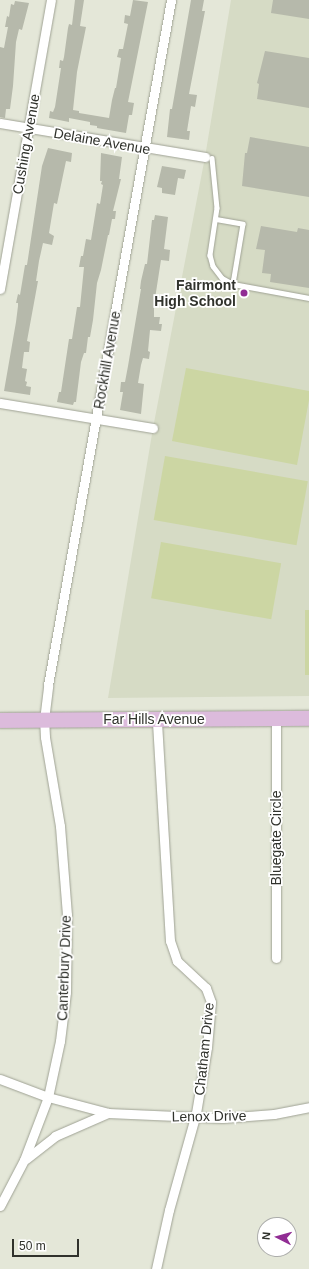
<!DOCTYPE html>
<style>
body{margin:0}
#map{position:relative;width:309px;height:1269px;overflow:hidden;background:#e4e7d8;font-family:Helvetica,sans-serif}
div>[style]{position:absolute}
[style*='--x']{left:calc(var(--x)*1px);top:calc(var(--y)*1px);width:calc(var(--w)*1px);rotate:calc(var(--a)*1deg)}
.built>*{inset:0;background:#d6dbc5}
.green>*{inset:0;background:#ccd6a3;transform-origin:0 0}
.building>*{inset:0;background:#b6b9ab}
.roads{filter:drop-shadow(0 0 1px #9fa294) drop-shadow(0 0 1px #9fa294)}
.service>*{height:4.5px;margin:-2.25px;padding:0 2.25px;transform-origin:2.25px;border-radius:2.25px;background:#fff}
.minor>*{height:9px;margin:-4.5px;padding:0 4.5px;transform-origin:4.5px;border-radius:4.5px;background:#fff}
.primary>*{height:15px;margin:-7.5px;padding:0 7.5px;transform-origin:7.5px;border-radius:7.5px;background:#dcbbdc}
.dots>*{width:11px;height:11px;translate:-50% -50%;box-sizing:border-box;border:2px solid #fff;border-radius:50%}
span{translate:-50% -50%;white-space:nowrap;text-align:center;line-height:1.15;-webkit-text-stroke:3.5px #fff;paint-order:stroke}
.street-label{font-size:14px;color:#30322c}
.poi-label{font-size:14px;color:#30322c;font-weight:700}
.right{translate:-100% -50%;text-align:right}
.north{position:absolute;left:257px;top:1217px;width:40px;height:40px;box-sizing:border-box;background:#fff;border:1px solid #acadab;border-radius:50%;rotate:276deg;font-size:11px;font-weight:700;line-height:16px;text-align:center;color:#30322c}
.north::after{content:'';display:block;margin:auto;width:14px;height:18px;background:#912d94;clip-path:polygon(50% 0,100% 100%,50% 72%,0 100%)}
.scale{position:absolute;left:12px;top:1239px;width:67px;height:18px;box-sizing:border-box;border:2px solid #30322c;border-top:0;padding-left:5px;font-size:12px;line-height:14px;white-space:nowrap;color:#30322c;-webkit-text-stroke:3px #fff;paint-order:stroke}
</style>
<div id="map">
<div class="built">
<i style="clip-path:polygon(231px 0,309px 0,309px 696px,108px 698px,153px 428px,205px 157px)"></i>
</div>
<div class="green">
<i style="clip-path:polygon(186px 368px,309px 391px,309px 400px,297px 465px,172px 441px)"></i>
<i style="left:165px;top:456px;width:145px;height:65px;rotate:10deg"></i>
<i style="left:161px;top:542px;width:122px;height:57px;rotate:10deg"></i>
<i style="left:305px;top:610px;width:4px;height:65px"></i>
</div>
<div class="building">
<i style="clip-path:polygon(75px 0,84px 0,80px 26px,86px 27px,77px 72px,73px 110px,79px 111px,79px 113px,109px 118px,112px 100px,115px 88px,116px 88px,121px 58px,117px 57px,119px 49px,123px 49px,128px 24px,124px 23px,125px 15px,130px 16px,133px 0,148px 2px,128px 102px,134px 103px,132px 115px,129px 115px,126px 133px,97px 128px,97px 126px,90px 125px,90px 122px,69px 118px,69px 122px,49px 118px,50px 111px,53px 112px,55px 107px,61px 68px,59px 68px,60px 60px,63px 61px,64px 57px,68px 28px,69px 24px,72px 25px)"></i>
<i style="clip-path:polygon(191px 0,204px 0,202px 11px,205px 11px,189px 94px,197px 95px,195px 107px,191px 106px,187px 131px,190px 131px,189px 140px,167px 137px,170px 109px,172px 109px)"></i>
<i style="clip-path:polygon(273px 0,309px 0,309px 19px,271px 13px)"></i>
<i style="clip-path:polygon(15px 1px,29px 3px,22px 30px,19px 29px,16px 42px,13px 86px,10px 109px,6px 109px,5px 118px,0 117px,0 47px,4px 48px,8px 27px,5px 27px,7px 16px,9px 17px,11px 4px,14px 5px)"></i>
<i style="clip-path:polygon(265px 51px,309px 58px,309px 108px,257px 99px,259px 84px,257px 83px)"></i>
<i style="clip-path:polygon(250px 137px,309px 147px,309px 197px,242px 186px,245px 153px,247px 153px)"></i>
<i style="clip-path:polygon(48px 148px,72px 153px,71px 162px,66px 161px,57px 204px,54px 203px,49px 233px,54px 236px,52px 245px,43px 243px,39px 261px,36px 281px,38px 281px,27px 341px,30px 342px,29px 352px,24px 352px,22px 368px,27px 369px,25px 381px,27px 382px,26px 386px,31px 387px,30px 395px,4px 391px,16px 322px,18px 306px,18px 303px,16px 303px,18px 294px,20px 295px,25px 265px,27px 265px,42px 166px)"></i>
<i style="clip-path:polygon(101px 153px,122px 157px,119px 179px,121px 179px,113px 211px,116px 211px,115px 219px,112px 219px,109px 235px,108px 235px,101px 270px,97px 283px,93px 320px,90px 337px,88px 337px,86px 353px,84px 353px,81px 362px,76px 402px,74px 402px,73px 405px,57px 402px,59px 392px,61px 392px,69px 339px,72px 339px,77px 307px,80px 307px,84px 267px,79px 267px,81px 256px,83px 256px,86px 239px,91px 240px,97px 203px,100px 204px,103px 185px,101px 184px,102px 181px,100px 181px)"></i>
<i style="clip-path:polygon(162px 166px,186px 170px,184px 179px,178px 178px,175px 195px,162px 193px,162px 188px,157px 187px)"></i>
<i style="clip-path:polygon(155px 215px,168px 217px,164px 249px,170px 250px,169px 261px,161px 260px,154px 305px,154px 317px,160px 317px,159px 324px,162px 324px,161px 331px,150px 330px,148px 351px,150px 352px,149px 359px,143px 358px,141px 365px,138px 383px,144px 384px,141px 414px,120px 410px,123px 392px,120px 392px,121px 382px,125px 382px,128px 366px,141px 289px,140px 289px,141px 281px,145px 264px,147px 264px,152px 220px,154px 220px)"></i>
<i style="clip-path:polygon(261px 226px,297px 232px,298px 228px,309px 230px,309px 288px,270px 282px,271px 274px,262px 273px,265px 250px,256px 249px)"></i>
</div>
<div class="roads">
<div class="service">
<i style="--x:212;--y:158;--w:50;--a:84.3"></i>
<i style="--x:217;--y:208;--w:48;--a:98.5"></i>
<i style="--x:210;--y:255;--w:11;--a:75"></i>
<i style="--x:213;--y:266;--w:15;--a:53"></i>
<i style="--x:222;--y:278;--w:13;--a:29"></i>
<i style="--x:233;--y:284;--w:77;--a:10.4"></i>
<i style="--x:216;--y:219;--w:27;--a:10"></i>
<i style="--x:243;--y:224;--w:61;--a:99.5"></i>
</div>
<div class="minor">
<i style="--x:0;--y:123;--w:208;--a:9.4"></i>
<i style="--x:0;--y:289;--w:293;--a:-80"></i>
<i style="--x:0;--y:403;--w:155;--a:9.3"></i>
<i style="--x:276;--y:718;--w:240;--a:90"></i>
<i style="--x:0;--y:1079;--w:51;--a:20.6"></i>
<i style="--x:48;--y:1097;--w:62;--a:14.9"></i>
<i style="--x:108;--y:1113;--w:114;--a:2.5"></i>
<i style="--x:222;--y:1118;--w:52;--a:-4.4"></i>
<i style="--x:274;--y:1114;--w:36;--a:-11"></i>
<i style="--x:26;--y:1159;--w:37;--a:-38"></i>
<i style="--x:55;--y:1136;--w:58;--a:-23.5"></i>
<i style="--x:0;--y:1206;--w:52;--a:-62.4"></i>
<i style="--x:24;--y:1160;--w:67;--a:-69.1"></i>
<i style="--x:48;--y:1097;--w:57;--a:-77.9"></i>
<i style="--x:60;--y:1041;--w:49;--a:-83"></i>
<i style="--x:66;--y:992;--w:77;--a:-89.3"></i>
<i style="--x:67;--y:915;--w:89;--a:-94.5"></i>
<i style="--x:60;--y:826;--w:90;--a:-99.6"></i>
<i style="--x:45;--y:737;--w:17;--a:-93"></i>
<i style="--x:44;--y:720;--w:35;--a:-83"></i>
<i style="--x:48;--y:685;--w:696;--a:-79.82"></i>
<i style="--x:156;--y:1269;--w:60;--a:-77.6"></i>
<i style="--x:169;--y:1210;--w:101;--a:-74.4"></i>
<i style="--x:196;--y:1113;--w:67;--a:-80.5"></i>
<i style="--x:207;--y:1047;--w:45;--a:-84.9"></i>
<i style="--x:211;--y:1002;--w:15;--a:-110"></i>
<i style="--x:206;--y:988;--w:40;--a:-137"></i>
<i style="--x:177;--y:961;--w:21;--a:-109"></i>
<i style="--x:170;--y:941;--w:222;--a:-93.4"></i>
</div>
<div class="primary">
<i style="--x:0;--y:720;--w:309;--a:-0.4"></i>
</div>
</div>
<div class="dots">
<i style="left:244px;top:293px;background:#912d94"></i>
</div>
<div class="street-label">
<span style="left:102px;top:141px;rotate:10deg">Delaine Avenue</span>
<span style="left:26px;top:144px;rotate:-80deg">Cushing Avenue</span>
<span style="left:107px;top:360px;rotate:-80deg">Rockhill Avenue</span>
<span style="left:154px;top:719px">Far Hills Avenue</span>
<span style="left:276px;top:838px;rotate:-90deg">Bluegate Circle</span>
<span style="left:64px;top:968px;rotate:-88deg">Canterbury Drive</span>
<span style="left:204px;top:1049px;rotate:-84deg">Chatham Drive</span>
<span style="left:209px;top:1116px;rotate:-1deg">Lenox Drive</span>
</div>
<div class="poi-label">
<span class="right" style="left:236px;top:293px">Fairmont<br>High School</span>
</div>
<div class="north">N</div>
<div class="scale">50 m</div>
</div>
